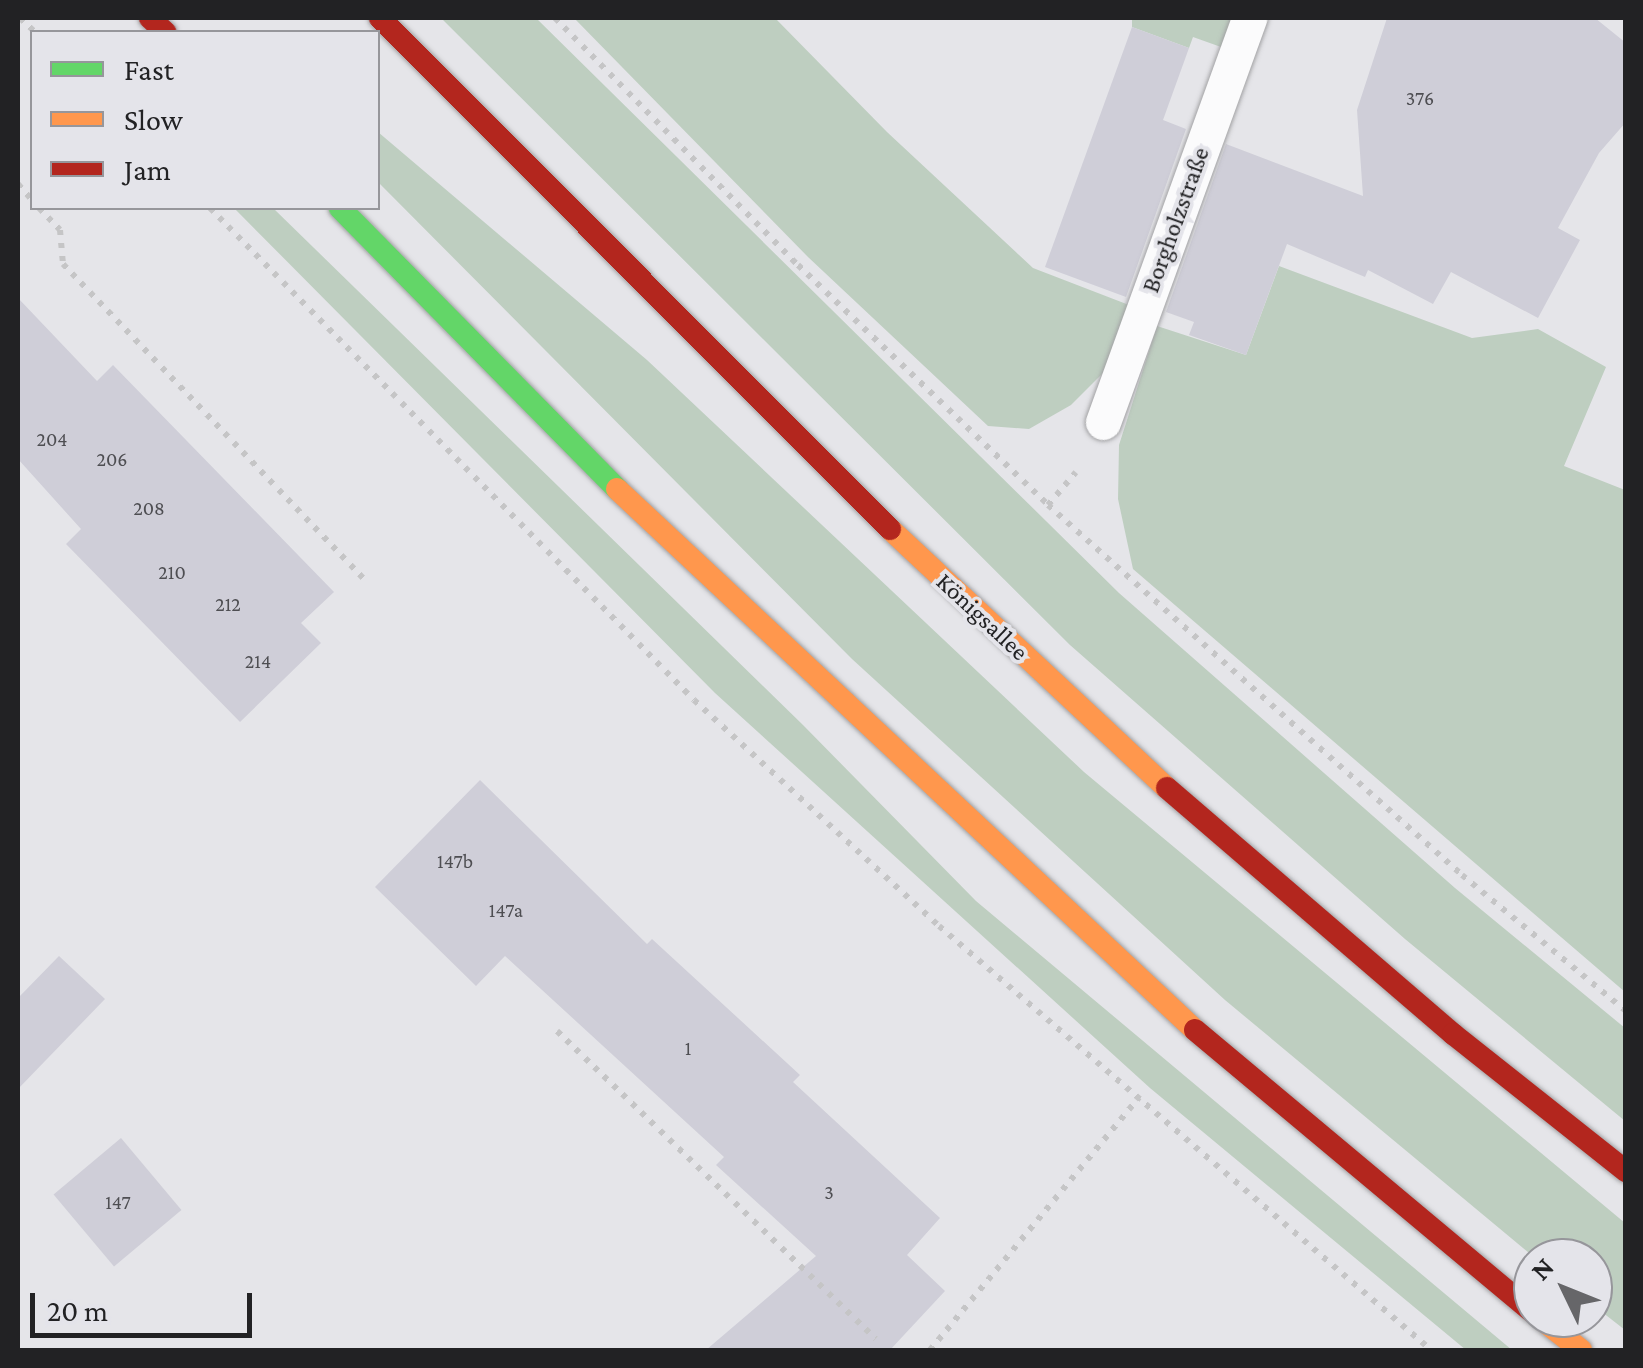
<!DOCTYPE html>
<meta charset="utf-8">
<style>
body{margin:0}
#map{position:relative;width:1643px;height:1368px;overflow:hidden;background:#e5e5e9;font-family:"Crimson Pro",serif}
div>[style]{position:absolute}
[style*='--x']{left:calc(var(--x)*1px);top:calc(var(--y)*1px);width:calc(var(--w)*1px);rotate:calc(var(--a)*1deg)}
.green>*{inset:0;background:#becec0}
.building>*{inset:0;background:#cfced8;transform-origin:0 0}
.path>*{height:6px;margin-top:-3px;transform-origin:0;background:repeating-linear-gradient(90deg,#c5c5c6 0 5px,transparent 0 13px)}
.roads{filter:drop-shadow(0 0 2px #a2a2a4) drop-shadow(0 0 2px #a2a2a4)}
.lane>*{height:35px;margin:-17.5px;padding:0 17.5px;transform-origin:17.5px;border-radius:17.5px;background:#fbfbfc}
.fast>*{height:22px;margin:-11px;padding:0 11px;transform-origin:11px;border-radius:11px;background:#63d668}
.slow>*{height:22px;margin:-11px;padding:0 11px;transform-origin:11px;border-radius:11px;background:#ff974d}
.jam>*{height:22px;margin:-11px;padding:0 11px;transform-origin:11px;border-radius:11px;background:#b3261e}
span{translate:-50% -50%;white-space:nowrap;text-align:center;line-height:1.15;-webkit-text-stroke:8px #e4e4ea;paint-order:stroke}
.number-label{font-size:20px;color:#4e4e52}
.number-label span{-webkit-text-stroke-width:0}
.street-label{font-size:25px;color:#222224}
.frame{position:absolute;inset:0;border:20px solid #222224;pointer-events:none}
.legend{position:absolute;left:30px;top:30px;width:350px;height:180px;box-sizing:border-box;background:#e4e4ea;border:2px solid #96969b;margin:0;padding:12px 18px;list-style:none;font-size:30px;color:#222224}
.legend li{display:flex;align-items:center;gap:20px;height:50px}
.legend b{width:50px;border:2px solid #96969b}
.north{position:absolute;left:1513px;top:1238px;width:100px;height:100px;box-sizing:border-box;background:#e4e4ea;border:2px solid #96969b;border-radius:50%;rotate:313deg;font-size:28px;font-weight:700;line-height:40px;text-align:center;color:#222224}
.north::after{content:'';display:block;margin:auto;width:35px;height:45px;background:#666669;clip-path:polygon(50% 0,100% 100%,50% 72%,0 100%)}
.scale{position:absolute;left:30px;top:1293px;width:222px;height:45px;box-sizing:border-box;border:5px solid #222224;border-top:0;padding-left:12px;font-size:30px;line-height:35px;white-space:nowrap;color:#222224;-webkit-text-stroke:8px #e4e4ea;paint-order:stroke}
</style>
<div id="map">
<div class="green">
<i style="clip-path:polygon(441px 18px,536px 18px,1119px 593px,1455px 888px,1625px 1028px,1625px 1121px,1405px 939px,1070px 645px)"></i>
<i style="clip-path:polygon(574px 18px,775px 18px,887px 132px,1033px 268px,1129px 305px,1107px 369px,1071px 405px,1029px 429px,988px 426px,808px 257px)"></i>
<i style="clip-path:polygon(1132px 18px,1232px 18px,1221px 47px,1193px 37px,1189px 48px,1132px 27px)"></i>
<i style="clip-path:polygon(378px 132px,647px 360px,1084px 772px,1625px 1223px,1625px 1330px,1593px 1305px,1593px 1258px,1535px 1258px,1225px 1000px,852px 659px,378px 182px)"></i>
<i style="clip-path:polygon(234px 208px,273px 208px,803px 725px,976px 901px,1512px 1350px,1466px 1350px,1150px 1088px,715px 693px)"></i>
<i style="clip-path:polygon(1279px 266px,1472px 338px,1538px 329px,1606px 367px,1564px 466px,1625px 490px,1625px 992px,1133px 569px,1118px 499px,1119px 445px,1157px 326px,1246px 355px)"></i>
</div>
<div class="building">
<i style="clip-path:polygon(1387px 18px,1595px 18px,1626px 43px,1626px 122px,1599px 153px,1558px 228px,1580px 240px,1538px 318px,1451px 272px,1433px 304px,1368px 270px,1365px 277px,1287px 244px,1246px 355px,1189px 335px,1194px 322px,1166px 312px,1226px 144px,1363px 196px,1357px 110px)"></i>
<i style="clip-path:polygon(1132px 27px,1189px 48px,1163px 120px,1186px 129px,1126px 297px,1045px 267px)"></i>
<i style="clip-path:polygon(18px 298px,97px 381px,113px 365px,334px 592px,301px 623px,321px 643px,240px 722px,66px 544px,81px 529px,18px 459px)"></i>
<i style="clip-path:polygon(480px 780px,647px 944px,652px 939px,800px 1075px,793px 1082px,940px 1218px,907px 1255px,945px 1291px,890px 1350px,706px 1350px,816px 1256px,716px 1165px,724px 1157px,505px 956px,476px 986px,375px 887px)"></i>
<i style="clip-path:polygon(59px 956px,105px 999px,18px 1089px,18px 998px)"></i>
<i style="left:121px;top:1138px;width:94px;height:88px;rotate:50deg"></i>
</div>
<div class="path">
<i style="--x:20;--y:18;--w:21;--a:43"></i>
<i style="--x:555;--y:18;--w:346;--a:45.5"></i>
<i style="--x:798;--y:265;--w:347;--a:43.8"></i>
<i style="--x:1048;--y:505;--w:555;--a:41.79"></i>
<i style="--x:1462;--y:875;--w:213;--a:39.7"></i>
<i style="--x:18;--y:184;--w:21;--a:49"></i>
<i style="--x:39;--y:208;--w:30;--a:46"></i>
<i style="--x:60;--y:230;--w:34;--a:85"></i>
<i style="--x:63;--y:264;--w:441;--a:46.3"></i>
<i style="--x:210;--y:208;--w:690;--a:45.47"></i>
<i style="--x:694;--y:700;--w:333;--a:42.7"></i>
<i style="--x:939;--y:926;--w:649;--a:40.75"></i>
<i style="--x:1048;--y:505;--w:43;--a:-49.7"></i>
<i style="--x:557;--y:1031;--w:443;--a:44"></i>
<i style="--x:930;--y:1350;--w:328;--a:-50.4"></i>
</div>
<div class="roads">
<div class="lane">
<i style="--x:1103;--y:422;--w:430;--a:-70.1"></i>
</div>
<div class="fast">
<i style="--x:340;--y:208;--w:395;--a:45.4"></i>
</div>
<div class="slow">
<i style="--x:617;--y:489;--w:792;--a:43.11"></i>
<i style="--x:890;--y:529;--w:379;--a:43.1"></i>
<i style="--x:1540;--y:1318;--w:52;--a:38"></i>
</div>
<div class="jam">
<i style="--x:150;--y:18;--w:21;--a:43"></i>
<i style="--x:380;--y:18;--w:722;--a:45.06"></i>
<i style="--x:1167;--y:788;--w:377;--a:40.7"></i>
<i style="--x:1453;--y:1034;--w:221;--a:38.4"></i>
<i style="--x:1195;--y:1030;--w:441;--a:39.9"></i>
</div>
</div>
<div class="number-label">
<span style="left:1420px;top:98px">376</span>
<span style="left:52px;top:439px">204</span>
<span style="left:112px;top:459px">206</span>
<span style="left:149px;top:508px">208</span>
<span style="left:172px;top:572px">210</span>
<span style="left:228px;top:604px">212</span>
<span style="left:258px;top:661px">214</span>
<span style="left:455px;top:861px">147b</span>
<span style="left:506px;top:910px">147a</span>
<span style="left:688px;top:1048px">1</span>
<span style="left:829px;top:1192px">3</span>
<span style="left:118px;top:1202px">147</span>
</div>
<div class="street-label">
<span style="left:1176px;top:220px;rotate:-70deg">Borgholzstraße</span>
<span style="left:982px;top:617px;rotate:43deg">Königsallee</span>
</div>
<div class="frame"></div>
<ul class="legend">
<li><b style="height:12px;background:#63d668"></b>Fast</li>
<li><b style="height:12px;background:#ff974d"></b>Slow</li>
<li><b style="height:12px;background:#b3261e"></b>Jam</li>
</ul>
<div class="north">N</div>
<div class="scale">20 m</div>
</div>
